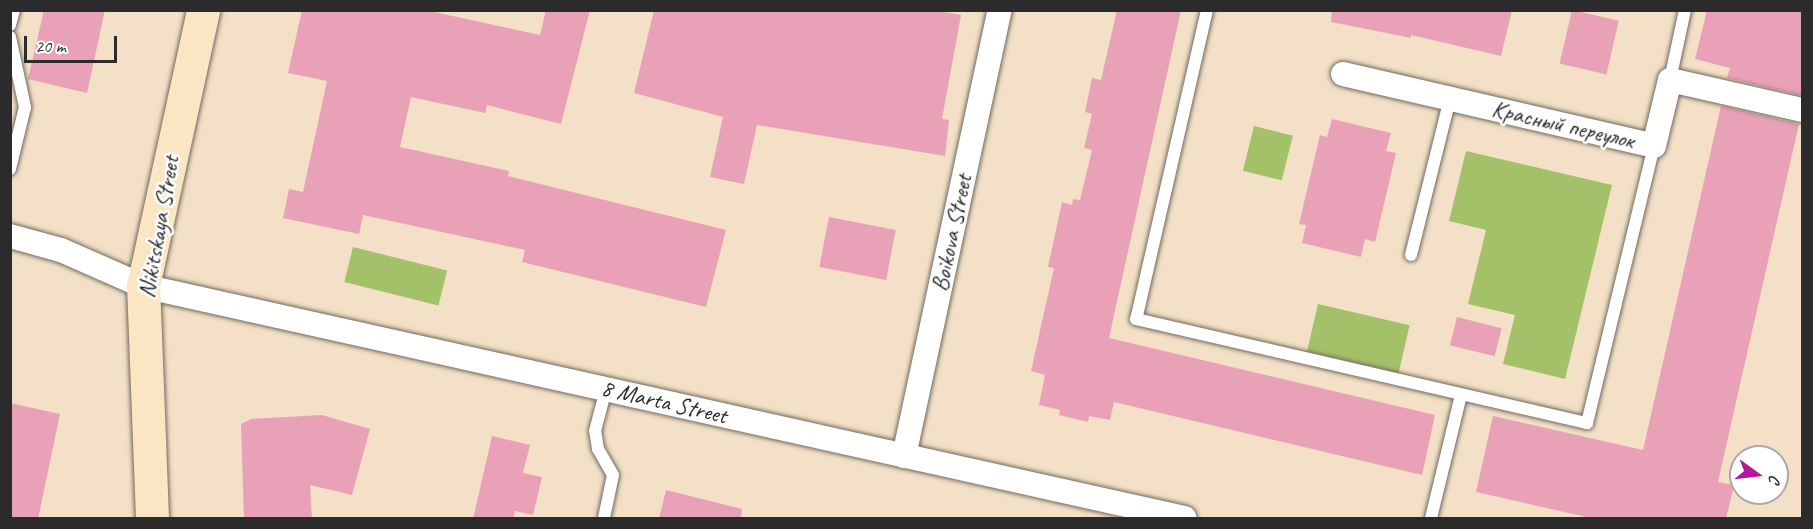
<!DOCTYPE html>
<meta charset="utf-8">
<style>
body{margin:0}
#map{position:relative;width:1813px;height:529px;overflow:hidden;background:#f3e0c6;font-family:Caveat,sans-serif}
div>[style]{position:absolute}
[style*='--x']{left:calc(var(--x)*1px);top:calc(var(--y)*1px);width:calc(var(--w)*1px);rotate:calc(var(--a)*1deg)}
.green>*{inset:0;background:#a3c168;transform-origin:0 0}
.building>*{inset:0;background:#e9a1b8;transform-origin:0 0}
.roads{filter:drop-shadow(0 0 2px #716a61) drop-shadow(0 0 2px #716a61)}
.lane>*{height:12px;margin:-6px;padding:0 6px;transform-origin:6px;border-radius:6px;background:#fff}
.street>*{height:24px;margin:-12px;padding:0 12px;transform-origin:12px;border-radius:12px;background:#fff}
.secondary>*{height:33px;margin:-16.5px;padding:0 16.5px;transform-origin:16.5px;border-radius:16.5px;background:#fbe6c4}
span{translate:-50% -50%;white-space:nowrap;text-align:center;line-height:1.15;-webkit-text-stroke:5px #fff;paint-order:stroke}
.street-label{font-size:24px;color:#2b2b2b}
.frame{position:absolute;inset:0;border:12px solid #2b2b2b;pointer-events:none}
.north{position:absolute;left:1729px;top:445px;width:60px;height:60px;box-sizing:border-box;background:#fff;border:2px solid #aaa;border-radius:50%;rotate:105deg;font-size:16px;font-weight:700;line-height:24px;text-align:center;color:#2b2b2b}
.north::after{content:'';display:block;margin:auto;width:21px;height:27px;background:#b5179e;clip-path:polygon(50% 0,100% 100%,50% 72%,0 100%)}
.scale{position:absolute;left:24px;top:36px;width:93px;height:27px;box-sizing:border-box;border:3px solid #2b2b2b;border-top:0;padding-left:8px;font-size:18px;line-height:21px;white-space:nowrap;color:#2b2b2b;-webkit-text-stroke:4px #fff;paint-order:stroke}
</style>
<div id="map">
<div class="green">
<i style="left:1254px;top:126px;width:40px;height:46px;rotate:14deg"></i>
<i style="clip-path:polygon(1466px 151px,1612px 185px,1565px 379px,1503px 364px,1515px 315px,1468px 304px,1486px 230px,1449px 221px)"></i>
<i style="left:353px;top:247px;width:97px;height:36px;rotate:14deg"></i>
<i style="left:1318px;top:304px;width:94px;height:49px;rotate:13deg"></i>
</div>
<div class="building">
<i style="clip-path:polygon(44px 10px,105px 10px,87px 93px,28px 79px)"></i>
<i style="clip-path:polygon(302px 10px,425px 10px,540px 35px,546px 10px,590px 10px,561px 124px,487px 105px,485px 113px,411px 97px,400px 147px,509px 171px,508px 176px,726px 230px,706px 307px,522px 262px,525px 250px,363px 215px,359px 234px,283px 218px,289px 189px,303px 192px,327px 81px,288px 73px)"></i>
<i style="clip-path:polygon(654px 10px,933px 10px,961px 15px,942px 119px,949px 120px,945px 156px,757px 125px,744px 184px,710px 177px,723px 117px,634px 93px)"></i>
<i style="clip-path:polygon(1117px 10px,1181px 10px,1109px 338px,1435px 415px,1422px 475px,1114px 402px,1110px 420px,1089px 416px,1088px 422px,1059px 415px,1060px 410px,1039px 405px,1045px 375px,1031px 371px,1054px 268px,1048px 267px,1062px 202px,1072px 205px,1073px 199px,1080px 200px,1092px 150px,1084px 148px,1092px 114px,1085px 112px,1092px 78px,1101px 80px)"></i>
<i style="clip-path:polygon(1332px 10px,1512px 10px,1501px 56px,1411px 35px,1411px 38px,1331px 22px)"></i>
<i style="left:1572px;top:10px;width:48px;height:55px;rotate:13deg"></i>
<i style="clip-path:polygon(1707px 10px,1803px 10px,1803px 96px,1727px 78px,1730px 68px,1695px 59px)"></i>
<i style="clip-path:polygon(1721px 106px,1799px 124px,1718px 482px,1734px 485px,1726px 519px,1595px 519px,1476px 492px,1493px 416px,1643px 450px)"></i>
<i style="clip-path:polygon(1332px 119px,1391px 133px,1386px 151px,1396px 153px,1375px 242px,1365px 239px,1361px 257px,1302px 243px,1306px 225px,1299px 224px,1320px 135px,1327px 137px)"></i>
<i style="left:829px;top:217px;width:68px;height:51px;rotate:11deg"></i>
<i style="left:1457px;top:317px;width:46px;height:29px;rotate:14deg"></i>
<i style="clip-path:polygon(10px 403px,60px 414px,38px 519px,10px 519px)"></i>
<i style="clip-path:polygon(322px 415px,370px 429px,352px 495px,310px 485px,312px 519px,244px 519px,241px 424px,251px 419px)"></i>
<i style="clip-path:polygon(492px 436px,530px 445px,523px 473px,542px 477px,533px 515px,515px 511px,513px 519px,473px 519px)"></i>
<i style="clip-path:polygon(666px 490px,742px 509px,741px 519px,659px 519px)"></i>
</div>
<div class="roads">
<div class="lane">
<i style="--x:1207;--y:10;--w:317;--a:102.9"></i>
<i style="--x:1136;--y:319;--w:463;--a:13"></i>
<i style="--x:1587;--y:423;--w:285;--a:-76.4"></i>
<i style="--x:10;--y:25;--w:16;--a:-75"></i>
<i style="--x:10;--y:37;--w:72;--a:77.9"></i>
<i style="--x:25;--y:107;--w:64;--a:103.6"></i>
<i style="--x:1670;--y:80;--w:72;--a:-77.9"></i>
<i style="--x:1411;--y:255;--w:161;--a:-76"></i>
<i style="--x:604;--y:518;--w:44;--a:-78.2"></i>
<i style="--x:613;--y:475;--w:30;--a:-120"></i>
<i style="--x:598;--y:449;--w:18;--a:-99"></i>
<i style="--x:595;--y:431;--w:43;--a:-75.3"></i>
<i style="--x:1431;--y:518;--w:127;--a:-76.3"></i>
</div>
<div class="street">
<i style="--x:1343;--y:74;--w:319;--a:13"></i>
<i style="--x:1654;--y:146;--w:68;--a:-76.4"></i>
<i style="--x:1670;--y:80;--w:135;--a:12.8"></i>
<i style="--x:10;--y:236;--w:53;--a:15.4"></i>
<i style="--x:61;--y:250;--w:90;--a:23.7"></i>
<i style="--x:143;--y:286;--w:1067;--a:12.56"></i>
<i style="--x:904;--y:456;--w:456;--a:-77.9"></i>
</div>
<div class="secondary">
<i style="--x:152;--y:518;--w:232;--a:-92.2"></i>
<i style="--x:143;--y:286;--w:282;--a:-77.7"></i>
</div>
</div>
<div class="street-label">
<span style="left:1563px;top:125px;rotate:13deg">Красный переулок</span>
<span style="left:159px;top:227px;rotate:-80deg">Nikitskaya Street</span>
<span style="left:952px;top:233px;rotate:-78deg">Boikova Street</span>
<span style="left:664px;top:402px;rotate:13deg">8 Marta Street</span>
</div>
<div class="frame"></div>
<div class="north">С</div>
<div class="scale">20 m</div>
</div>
